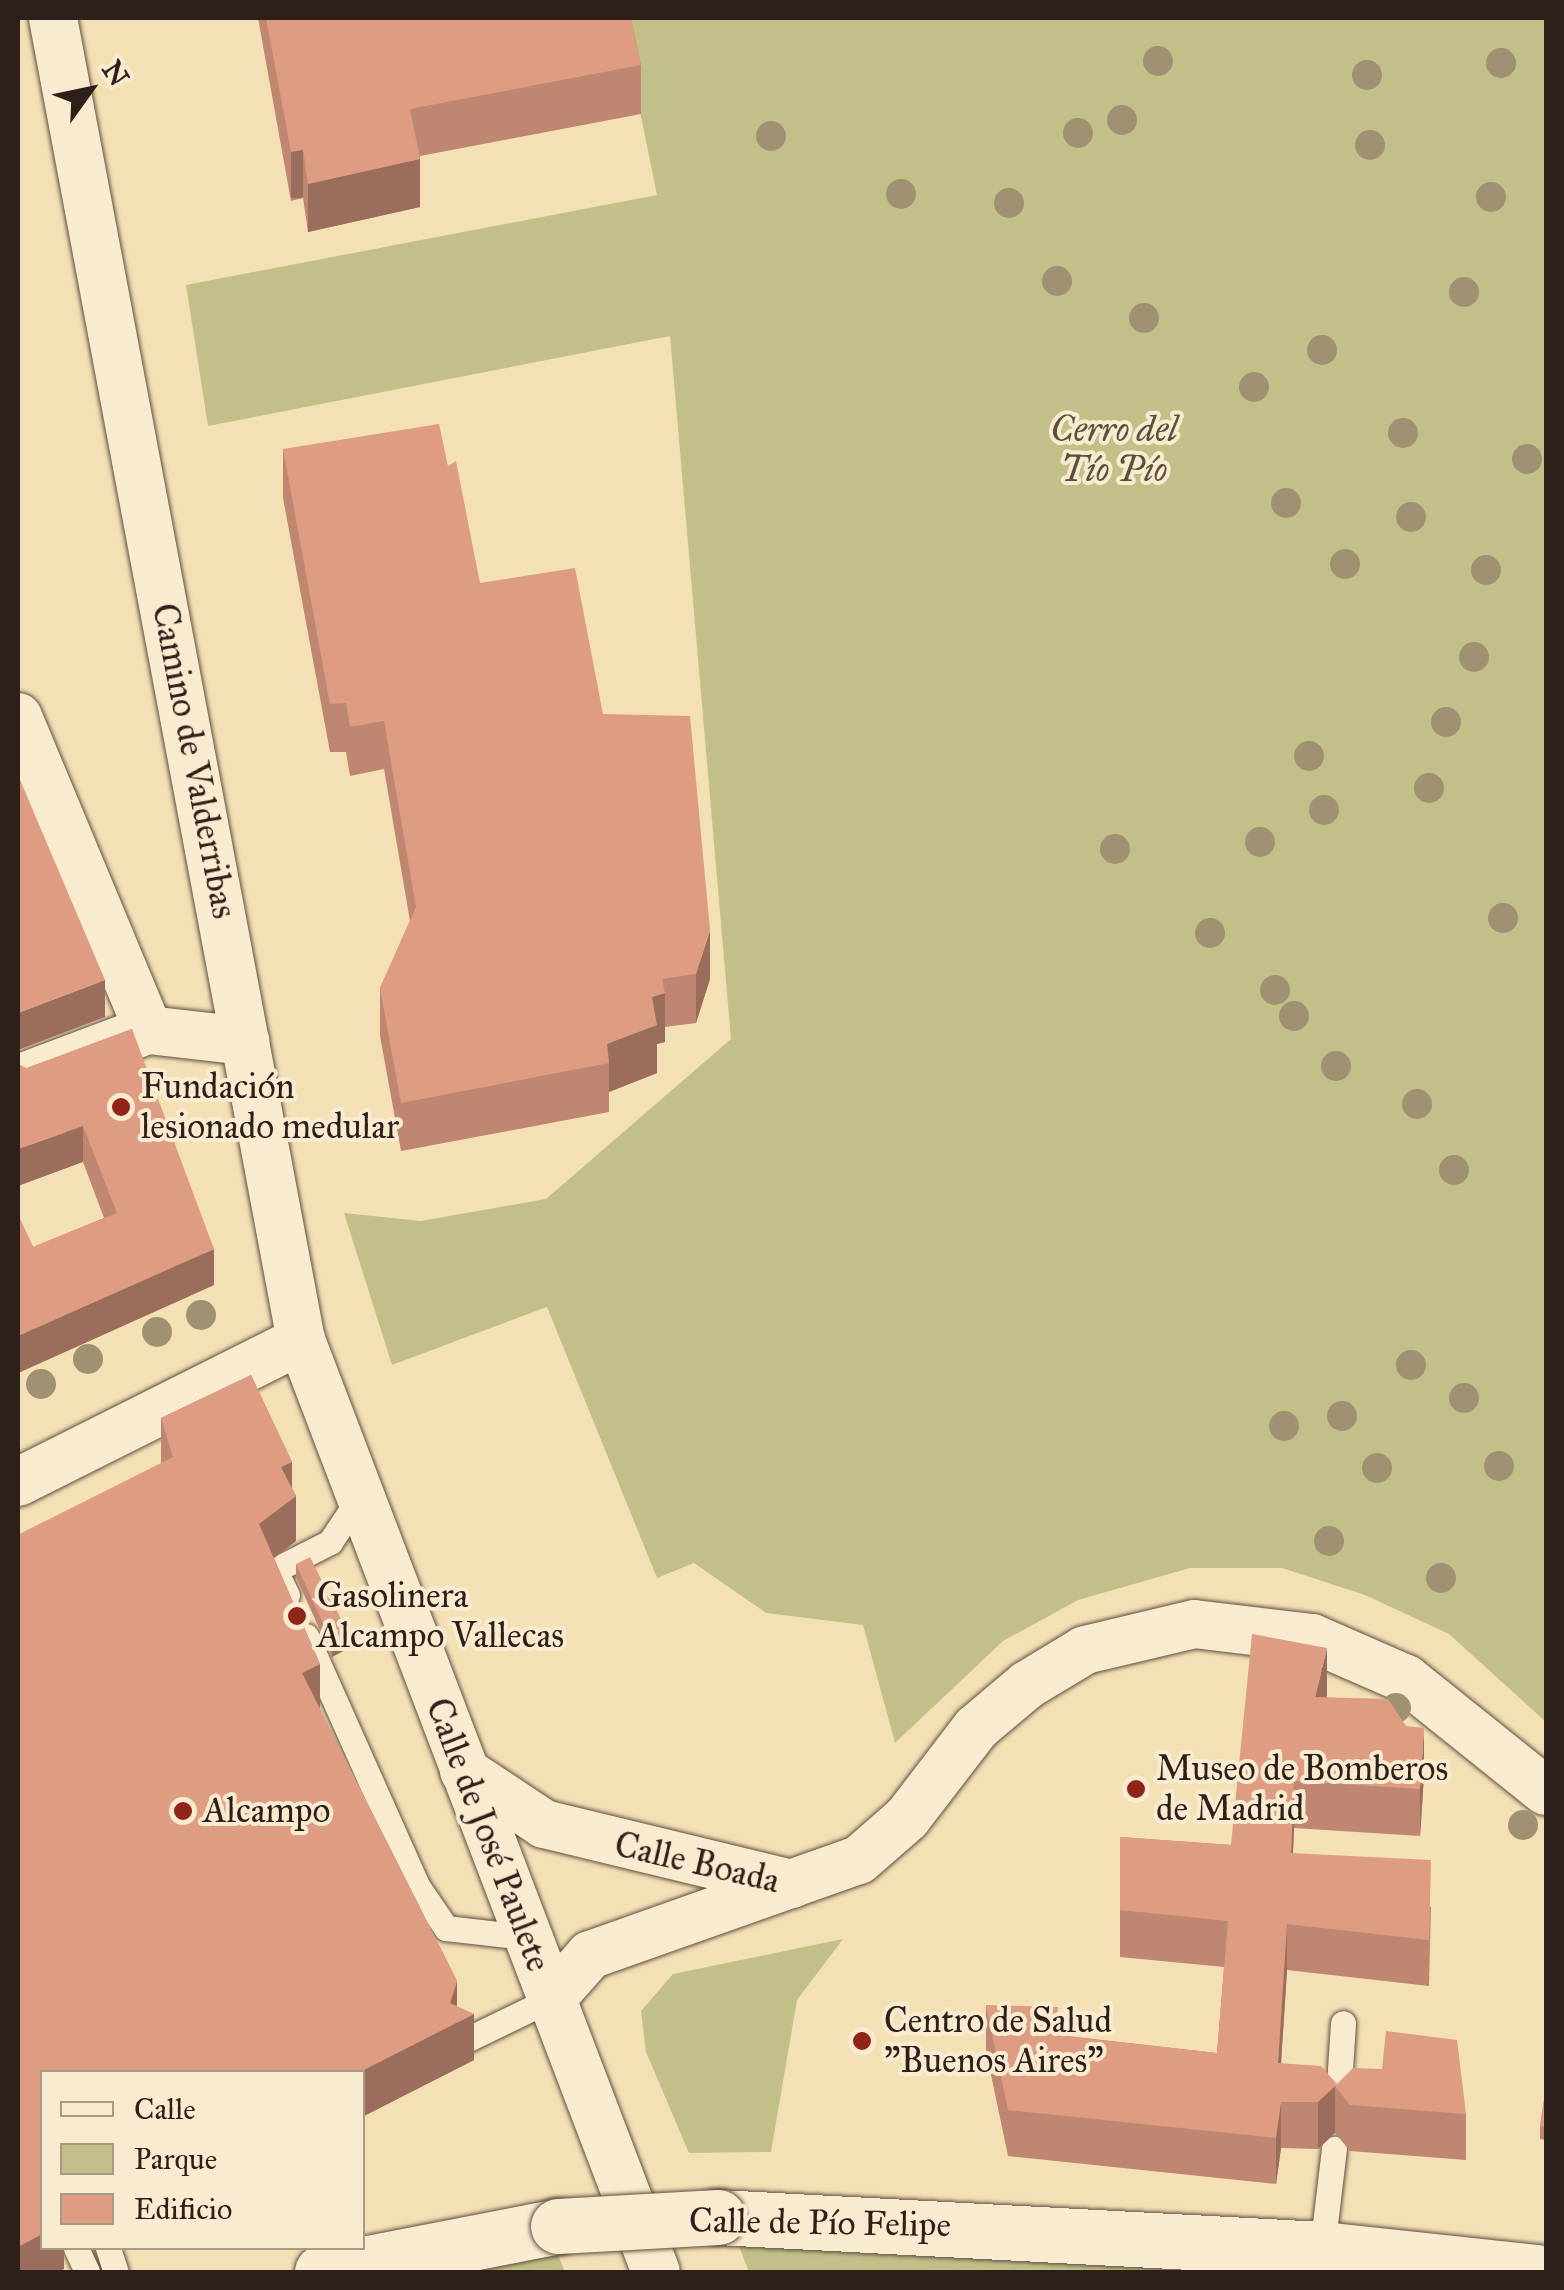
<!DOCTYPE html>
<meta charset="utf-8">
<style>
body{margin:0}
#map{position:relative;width:1564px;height:2290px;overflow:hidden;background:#f4e0b5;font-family:"IM FELL Great Primer",serif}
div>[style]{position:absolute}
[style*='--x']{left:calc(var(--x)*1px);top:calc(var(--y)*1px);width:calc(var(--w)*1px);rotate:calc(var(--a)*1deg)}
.green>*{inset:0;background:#c2c088}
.roads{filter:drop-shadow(0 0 2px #5f5042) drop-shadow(0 0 2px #5f5042)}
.service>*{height:25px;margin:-12.5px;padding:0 12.5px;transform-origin:12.5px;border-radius:12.5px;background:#f8ebcf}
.minor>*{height:48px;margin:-24px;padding:0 24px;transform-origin:24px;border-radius:24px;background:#f8ebcf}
.tertiary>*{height:55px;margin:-27.5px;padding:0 27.5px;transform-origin:27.5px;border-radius:27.5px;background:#f8ebcf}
.bridges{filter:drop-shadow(0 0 2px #5f5042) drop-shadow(0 0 2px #5f5042)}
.tertiary-bridge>*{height:55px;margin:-27.5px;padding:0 27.5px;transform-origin:27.5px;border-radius:27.5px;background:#f8ebcf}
.trees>*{width:30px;height:30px;margin:-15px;border-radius:50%;background:#9f9172}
.wall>*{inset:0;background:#bf8671}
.shaded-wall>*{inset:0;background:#9b6d5c;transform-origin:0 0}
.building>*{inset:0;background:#de9c83}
.dots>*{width:28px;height:28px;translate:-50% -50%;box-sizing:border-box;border:5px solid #f8ebcf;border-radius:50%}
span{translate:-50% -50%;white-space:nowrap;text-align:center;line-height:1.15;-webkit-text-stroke:8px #f8ebcf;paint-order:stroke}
.park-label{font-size:35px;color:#5a503c;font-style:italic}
.street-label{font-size:35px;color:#2d201b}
.poi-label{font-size:35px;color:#2d201b}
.left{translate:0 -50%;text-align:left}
.frame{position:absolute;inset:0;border:20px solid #2d201b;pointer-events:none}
.legend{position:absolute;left:40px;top:2070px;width:325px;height:180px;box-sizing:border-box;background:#f8ebcf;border:2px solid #a79a87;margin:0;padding:12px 18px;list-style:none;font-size:30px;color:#2d201b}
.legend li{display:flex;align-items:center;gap:20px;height:50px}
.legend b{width:50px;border:2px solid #a79a87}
.north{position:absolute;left:40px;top:40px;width:100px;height:100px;-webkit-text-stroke:8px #f8ebcf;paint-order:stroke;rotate:57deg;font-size:28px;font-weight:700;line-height:40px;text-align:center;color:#2d201b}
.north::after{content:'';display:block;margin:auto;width:35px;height:45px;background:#2d201b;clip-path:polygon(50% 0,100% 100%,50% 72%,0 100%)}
</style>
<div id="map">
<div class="green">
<i style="clip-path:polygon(621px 18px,1546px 18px,1546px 1722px,1449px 1634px,1365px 1595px,1282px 1568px,1190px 1568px,1078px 1600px,1003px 1641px,895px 1743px,863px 1625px,766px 1613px,694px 1563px,657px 1578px,547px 1307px,392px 1365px,344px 1213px,421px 1221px,546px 1199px,731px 1039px,670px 336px,208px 426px,186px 285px,657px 195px)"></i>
<i style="clip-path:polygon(843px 1939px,797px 2000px,771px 2152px,689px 2153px,646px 2052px,641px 2011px,673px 1974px)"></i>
<i style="clip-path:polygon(739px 2246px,1086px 2258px,1244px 2272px,749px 2272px)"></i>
<i style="clip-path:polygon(558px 2255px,565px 2272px,448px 2272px,476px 2266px)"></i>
</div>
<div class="roads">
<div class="service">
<i style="--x:287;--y:1595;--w:28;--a:-116"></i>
<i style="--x:275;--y:1570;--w:62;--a:-27"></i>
<i style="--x:330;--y:1542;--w:54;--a:-56.3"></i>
<i style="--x:306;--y:1636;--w:275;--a:66"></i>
<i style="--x:418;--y:1887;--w:50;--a:55.7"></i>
<i style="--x:446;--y:1928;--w:80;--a:6.5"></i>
<i style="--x:464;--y:2041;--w:97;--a:-25.8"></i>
<i style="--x:1337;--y:2114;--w:91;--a:-86.2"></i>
<i style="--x:76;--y:2248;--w:26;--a:65"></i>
<i style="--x:108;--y:2248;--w:25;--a:72"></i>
<i style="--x:1322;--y:2249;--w:101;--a:-83.2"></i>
</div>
<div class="minor">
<i style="--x:53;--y:18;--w:1345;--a:79.38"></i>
<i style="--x:301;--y:1340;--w:997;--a:69.15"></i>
<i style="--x:18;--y:717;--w:339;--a:67.4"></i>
<i style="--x:18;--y:1079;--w:139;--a:-20.7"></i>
<i style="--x:148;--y:1030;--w:98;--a:6.5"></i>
<i style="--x:18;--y:1482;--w:317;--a:-26.6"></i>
<i style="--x:464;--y:1771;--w:96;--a:33.5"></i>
<i style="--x:544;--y:1824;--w:255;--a:13.6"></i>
<i style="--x:551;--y:1999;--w:59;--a:-48.4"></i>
<i style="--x:590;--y:1955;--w:285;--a:-19.5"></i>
<i style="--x:859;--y:1860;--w:64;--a:-41.2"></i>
<i style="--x:907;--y:1818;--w:113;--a:-52.5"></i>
<i style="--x:976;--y:1728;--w:67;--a:-40.1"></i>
<i style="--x:1027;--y:1685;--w:68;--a:-31.1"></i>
<i style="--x:1085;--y:1650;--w:112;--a:-13.4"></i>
<i style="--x:1194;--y:1624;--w:119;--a:6.8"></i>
<i style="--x:1312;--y:1638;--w:103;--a:23.6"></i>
<i style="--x:1406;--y:1679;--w:179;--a:38.7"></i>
</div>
<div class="tertiary">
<i style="--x:718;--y:2217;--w:605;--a:3.03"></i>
<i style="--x:1322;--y:2249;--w:217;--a:6.1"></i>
<i style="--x:322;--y:2272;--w:240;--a:-11"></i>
</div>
</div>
<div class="bridges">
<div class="tertiary-bridge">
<i style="--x:558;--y:2226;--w:160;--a:-3.2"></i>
</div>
</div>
<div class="trees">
<i style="left:1158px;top:61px"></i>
<i style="left:1501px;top:63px"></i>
<i style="left:1367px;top:75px"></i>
<i style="left:1122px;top:120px"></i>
<i style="left:1078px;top:133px"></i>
<i style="left:771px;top:136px"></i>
<i style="left:1370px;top:145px"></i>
<i style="left:901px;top:194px"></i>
<i style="left:1491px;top:197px"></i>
<i style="left:1009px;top:203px"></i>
<i style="left:1057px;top:281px"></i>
<i style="left:1464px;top:292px"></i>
<i style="left:1144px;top:318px"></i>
<i style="left:1322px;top:350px"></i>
<i style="left:1254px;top:387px"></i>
<i style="left:1403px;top:433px"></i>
<i style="left:1527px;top:459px"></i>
<i style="left:1286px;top:503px"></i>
<i style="left:1411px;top:517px"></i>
<i style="left:1345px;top:564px"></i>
<i style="left:1486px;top:570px"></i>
<i style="left:1474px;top:657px"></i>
<i style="left:1446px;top:722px"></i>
<i style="left:1309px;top:756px"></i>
<i style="left:1429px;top:788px"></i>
<i style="left:1324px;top:810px"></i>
<i style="left:1260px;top:842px"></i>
<i style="left:1115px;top:849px"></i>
<i style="left:1503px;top:918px"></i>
<i style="left:1210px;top:933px"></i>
<i style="left:1275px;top:990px"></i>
<i style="left:1294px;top:1016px"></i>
<i style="left:1336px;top:1066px"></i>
<i style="left:1417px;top:1104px"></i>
<i style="left:1454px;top:1170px"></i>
<i style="left:201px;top:1315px"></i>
<i style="left:157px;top:1332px"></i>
<i style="left:88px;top:1359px"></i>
<i style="left:1411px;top:1365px"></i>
<i style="left:41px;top:1384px"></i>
<i style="left:1464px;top:1398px"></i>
<i style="left:1342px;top:1416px"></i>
<i style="left:1284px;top:1426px"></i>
<i style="left:1499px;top:1466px"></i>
<i style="left:1377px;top:1468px"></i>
<i style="left:1329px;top:1541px"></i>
<i style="left:1441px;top:1578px"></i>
<i style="left:1396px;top:1708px"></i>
<i style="left:1523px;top:1825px"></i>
</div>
<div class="wall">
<i style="clip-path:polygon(258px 18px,631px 18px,641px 65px,641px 114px,420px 156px,420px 207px,308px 232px,303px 198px,291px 201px)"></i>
<i style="clip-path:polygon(283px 449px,448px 466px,480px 583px,603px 714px,710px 979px,696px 1023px,665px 1027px,665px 1042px,657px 1044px,657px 1073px,609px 1092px,609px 1112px,401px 1151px,380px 1036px,380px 988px,410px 921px,384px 769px,350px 776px,346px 752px,330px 752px,283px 498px)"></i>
<i style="clip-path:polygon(132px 1029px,214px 1285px,18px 1373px,18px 1215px,33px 1247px,104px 1218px,83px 1162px,27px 1068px)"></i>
<i style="clip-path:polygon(251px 1375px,292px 1462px,292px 1488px,296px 1496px,296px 1541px,274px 1558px,320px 1664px,320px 1709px,457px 1981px,457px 2007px,474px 2014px,474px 2060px,362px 2117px,362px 2072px,42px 2072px,42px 2248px,64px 2248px,64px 2269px,57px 2272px,18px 2272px,18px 1535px,161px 1464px,161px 1418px)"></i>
<i style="clip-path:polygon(296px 1564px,349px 1648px,332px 1657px,296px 1577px)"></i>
<i style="clip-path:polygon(1327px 1695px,1326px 1697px,1424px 1775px,1420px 1836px,1294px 1828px,1293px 1853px,1431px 1907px,1429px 1986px,1287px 1970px,1281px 2063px,1337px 2084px,1466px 2114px,1466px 2160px,1350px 2151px,1335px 2133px,1318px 2149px,1281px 2148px,1276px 2184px,1008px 2156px,986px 2051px,986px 2005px,1058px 2035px,1217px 2053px,1224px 1967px,1120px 1957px,1120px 1837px,1231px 1845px)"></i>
<i style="clip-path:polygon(1546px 2086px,1546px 2140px,1540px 2139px,1540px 2126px)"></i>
</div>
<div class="shaded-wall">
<i style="left:303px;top:150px;width:48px;height:12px;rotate:90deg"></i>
<i style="clip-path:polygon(420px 159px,420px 207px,308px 232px,308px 184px)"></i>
<i style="clip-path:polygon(710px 930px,710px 979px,696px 1023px,696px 974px)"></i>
<i style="clip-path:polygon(105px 980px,105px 1017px,18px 1050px,18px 1013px)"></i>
<i style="clip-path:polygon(665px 993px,665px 1042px,657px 1044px,657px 1073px,609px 1092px,609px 1063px,607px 1044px,652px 997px)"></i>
<i style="clip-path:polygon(83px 1126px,83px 1162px,18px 1186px,18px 1149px)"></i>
<i style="clip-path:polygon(214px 1249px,214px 1285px,18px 1373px,18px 1336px)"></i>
<i style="clip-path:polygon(292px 1462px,292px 1499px,296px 1496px,296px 1541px,259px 1570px,259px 1524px,281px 1467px)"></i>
<i style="clip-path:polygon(349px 1635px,349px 1648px,332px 1657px,332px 1643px)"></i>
<i style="clip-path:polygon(1327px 1648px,1327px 1695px,1315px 1743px,1315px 1697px)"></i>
<i style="clip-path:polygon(320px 1664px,320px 1710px,302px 1673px)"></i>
<i style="clip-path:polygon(1424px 1728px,1424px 1775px,1420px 1836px,1420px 1789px)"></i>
<i style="clip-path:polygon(1294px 1781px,1294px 1828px,1291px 1899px,1291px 1853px)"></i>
<i style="clip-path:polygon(1287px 1924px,1287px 1970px,1278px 2109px,1278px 2063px)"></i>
<i style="clip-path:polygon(457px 1981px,457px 2023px,474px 2014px,474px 2060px,362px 2117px,362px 2072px,360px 2072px,450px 2003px)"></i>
<i style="clip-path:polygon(1335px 2086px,1335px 2133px,1318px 2149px,1318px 2102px)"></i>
<i style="clip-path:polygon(1281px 2102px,1281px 2148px,1276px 2184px,1276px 2138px)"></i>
<i style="clip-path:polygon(42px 2234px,42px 2248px,64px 2248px,64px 2269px,57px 2272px,18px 2272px,18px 2247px)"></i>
</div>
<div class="building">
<i style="clip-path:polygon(266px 18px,631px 18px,641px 65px,410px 109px,420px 159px,308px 184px,303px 150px,291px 152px)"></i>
<i style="clip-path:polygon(439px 424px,448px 466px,456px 461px,480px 583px,575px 568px,603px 714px,690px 716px,710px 930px,696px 974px,662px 979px,665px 993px,652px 997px,657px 1025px,607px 1044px,609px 1063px,401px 1103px,380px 988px,416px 907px,384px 721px,350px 727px,346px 703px,330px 704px,283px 449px)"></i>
<i style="clip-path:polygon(18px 775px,105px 980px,18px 1013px)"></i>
<i style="clip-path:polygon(132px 1029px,214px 1249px,18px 1336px,18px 1215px,33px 1247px,117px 1213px,83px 1126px,18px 1149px,18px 1064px,27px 1068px)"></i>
<i style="clip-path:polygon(251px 1375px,292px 1462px,281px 1467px,296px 1496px,259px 1524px,320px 1664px,302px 1673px,457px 1981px,450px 2003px,474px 2014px,360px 2072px,42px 2072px,42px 2182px,41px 2182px,42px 2234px,18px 2247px,18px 1535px,173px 1457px,161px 1418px)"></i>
<i style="clip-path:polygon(310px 1557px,349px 1635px,332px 1643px,296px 1564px)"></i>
<i style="clip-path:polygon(1252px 1634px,1327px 1648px,1315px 1697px,1388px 1699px,1406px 1726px,1424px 1728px,1420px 1789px,1294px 1781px,1291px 1853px,1431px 1860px,1429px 1940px,1287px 1924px,1278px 2063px,1321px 2066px,1337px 2084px,1353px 2068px,1382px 2069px,1386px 2031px,1457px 2040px,1466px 2114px,1350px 2105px,1335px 2086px,1318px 2102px,1281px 2102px,1276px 2138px,1008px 2110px,986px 2005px,1058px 2007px,1055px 2035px,1217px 2053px,1228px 1921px,1120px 1910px,1120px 1837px,1231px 1845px)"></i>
<i style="clip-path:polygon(1546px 2086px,1546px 2127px,1540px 2126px)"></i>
</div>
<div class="dots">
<i style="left:121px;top:1107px;background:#8f2418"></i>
<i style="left:297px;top:1616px;background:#8f2418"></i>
<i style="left:1136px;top:1789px;background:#8f2418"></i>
<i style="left:183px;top:1811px;background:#8f2418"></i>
<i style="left:862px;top:2041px;background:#8f2418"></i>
</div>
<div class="park-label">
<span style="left:1114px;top:450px">Cerro del<br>Tío Pío</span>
</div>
<div class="street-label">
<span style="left:194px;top:761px;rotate:79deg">Camino de Valderribas</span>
<span style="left:488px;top:1835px;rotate:69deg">Calle de José Paulete</span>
<span style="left:697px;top:1863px;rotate:13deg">Calle Boada</span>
<span style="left:820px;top:2223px;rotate:1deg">Calle de Pío Felipe</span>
</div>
<div class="poi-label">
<span class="left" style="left:141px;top:1107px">Fundación<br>lesionado medular</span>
<span class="left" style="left:317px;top:1616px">Gasolinera<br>Alcampo Vallecas</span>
<span class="left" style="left:1156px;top:1789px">Museo de Bomberos<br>de Madrid</span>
<span class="left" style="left:203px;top:1811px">Alcampo</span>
<span class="left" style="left:884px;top:2041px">Centro de Salud<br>"Buenos Aires"</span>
</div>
<div class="frame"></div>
<ul class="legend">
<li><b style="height:12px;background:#f8ebcf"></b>Calle</li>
<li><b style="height:28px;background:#c2c088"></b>Parque</li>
<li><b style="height:28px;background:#de9c83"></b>Edificio</li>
</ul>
<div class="north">N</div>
</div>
